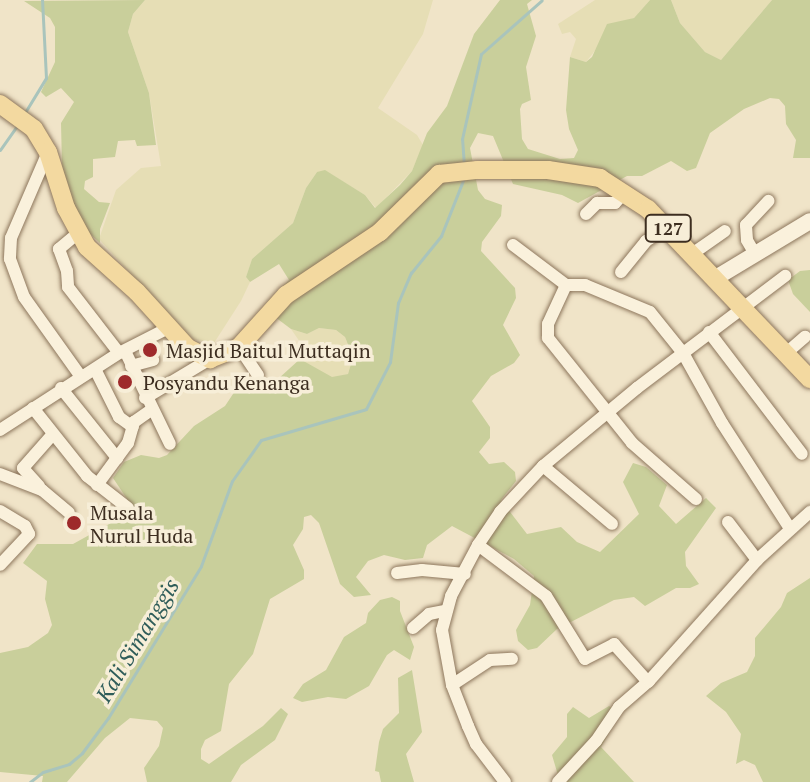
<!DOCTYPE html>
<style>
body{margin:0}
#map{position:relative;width:810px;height:782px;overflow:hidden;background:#f0e4c8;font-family:"PT Serif",serif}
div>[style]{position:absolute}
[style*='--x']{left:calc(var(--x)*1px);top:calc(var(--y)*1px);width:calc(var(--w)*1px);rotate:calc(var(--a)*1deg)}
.farmland>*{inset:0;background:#e6deb5}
.green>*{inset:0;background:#c9cf9b}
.stream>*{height:3px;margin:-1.5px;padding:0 1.5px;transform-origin:1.5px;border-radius:1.5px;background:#a9c4bc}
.roads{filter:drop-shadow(0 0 2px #8d765c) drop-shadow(0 0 2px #8d765c)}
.street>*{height:12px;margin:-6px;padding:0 6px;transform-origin:6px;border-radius:6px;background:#faf1dc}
.secondary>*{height:16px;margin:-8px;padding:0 8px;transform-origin:8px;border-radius:8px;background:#faf1dc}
.primary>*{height:18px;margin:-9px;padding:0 9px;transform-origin:9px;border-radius:9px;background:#f3d9a0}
.dots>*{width:22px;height:22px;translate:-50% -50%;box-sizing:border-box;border:4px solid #f7eed8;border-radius:50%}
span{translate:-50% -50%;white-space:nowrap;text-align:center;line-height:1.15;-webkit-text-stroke:7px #f7eed8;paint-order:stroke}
.shield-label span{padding:2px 6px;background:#f7eed8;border:2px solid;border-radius:6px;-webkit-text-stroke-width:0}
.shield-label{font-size:18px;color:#3d2e20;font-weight:700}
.poi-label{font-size:20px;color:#3d2e20}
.left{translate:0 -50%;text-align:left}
.water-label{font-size:22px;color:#2f5d5a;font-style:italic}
</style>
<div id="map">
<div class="farmland">
<i style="clip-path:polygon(145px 0,433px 0,423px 34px,378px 108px,417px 135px,423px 145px,412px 171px,376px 208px,365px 195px,332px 175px,317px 172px,306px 188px,293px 223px,252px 259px,246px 277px,250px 282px,241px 301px,214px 343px,190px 339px,99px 239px,116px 190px,141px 168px,161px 166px,149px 93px,128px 32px,133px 14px)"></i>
<i style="clip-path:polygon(595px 0,650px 0,634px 18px,616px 24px,586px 62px,570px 57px,576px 39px,570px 32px,562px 34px,558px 24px)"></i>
<i style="clip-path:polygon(671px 0,772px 0,721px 60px,705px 52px,680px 23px)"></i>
<i style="clip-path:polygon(319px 328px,336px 330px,345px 337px,353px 357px,348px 374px,332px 378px,300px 359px,302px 345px,291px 329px,307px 334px)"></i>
</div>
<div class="green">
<i style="clip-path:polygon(145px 0,133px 14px,128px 32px,149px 93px,156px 145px,137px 146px,135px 140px,118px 141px,115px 157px,93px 159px,93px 177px,85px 181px,84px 189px,99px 202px,110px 203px,100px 229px,100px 243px,88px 232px,71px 199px,62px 166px,61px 123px,74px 102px,61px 88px,46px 97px,41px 92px,55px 62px,55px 27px,50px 18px,24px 1px)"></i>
<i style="clip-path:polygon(500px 0,532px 0,527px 4px,536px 36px,526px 67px,531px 100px,522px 104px,520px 109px,522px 139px,528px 149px,560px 159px,574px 158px,578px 150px,569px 129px,566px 110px,570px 57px,586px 62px,592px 57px,607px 24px,634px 18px,650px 0,671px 0,680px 23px,705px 52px,721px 60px,772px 0,810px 0,810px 158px,793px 158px,796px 140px,786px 124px,785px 106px,779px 99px,770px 98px,744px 109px,710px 133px,696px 168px,687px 171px,671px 161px,642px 176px,627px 176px,578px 203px,562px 195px,513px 184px,493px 136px,478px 133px,470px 148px,478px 190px,485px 199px,502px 205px,501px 216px,482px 242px,481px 251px,515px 288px,516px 298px,503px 325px,520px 355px,514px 363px,491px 376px,472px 401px,490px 427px,490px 438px,479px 452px,489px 464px,504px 462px,515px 472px,516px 481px,501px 500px,527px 534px,561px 527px,577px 542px,600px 552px,639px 514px,623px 482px,633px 463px,646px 467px,667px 485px,659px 506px,676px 524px,706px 498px,716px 508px,685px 552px,686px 566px,699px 584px,690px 588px,676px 588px,645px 606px,634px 597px,614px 600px,557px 629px,537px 648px,528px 650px,518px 641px,516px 630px,530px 605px,534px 576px,514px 559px,452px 526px,427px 545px,423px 558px,405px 560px,384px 555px,368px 561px,356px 577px,371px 595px,354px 597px,340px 584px,319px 523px,311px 515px,304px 517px,303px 529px,293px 545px,304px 570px,304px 579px,270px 599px,253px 654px,229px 684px,221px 731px,205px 740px,201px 749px,201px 759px,209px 764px,263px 726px,281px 708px,288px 714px,275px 740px,241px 765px,231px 782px,147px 782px,144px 768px,159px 746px,163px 728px,157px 721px,130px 718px,105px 738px,67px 782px,42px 782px,43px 776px,0 772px,0 653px,28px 647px,48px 633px,52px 625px,45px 599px,47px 581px,23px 563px,37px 544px,73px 544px,111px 523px,127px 499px,113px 478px,124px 462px,141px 455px,159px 458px,167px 455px,194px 426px,225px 406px,235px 391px,254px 393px,278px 379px,300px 359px,332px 377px,348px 374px,353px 357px,345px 337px,336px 330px,319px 328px,307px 334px,291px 329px,275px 317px,268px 301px,289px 280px,279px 264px,250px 282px,246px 277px,252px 259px,293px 223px,306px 188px,317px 172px,325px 170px,365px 195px,375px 208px,400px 185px,412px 171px,427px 133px,447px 106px,474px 34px)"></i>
<i style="clip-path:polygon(810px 270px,810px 312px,793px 294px,788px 280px,800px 271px)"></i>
<i style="clip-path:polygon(810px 578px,810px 782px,763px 782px,755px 765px,744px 760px,736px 764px,741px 734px,726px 712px,706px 696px,721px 683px,747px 672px,755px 656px,755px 638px,781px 607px,787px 593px)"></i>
<i style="clip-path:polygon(392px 597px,400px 601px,400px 611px,414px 647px,410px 660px,394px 650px,387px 655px,369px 686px,346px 699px,328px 697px,302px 702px,293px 698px,303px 684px,326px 670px,344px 637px,366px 623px,368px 613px,380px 600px)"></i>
<i style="clip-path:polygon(412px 670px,422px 732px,406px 754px,414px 782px,381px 782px,379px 772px,375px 771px,379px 742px,383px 729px,399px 713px,398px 678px)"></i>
<i style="clip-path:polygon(609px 706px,620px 714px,601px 747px,634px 782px,560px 782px,552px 755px,567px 737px,567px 714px,573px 707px,589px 718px)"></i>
</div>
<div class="stream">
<i style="--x:24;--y:114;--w:42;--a:-58.6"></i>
<i style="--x:46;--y:78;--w:78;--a:-92.9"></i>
<i style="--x:0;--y:150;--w:32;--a:-55"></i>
<i style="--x:464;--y:166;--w:27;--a:-94"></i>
<i style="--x:462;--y:139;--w:87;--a:-77.4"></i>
<i style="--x:481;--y:54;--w:81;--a:-41.5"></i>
<i style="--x:30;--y:782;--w:16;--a:-38"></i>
<i style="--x:43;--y:772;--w:27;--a:-17"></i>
<i style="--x:69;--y:764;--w:17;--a:-40"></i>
<i style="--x:82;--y:753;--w:44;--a:-53.4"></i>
<i style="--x:108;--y:718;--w:178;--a:-58.5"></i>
<i style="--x:201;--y:566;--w:90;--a:-70"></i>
<i style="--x:232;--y:481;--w:50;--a:-54.7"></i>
<i style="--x:261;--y:440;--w:109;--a:-16.4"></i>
<i style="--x:366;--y:409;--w:53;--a:-62.9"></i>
<i style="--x:390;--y:362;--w:60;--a:-82.3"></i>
<i style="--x:398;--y:303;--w:33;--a:-67"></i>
<i style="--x:411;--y:273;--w:48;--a:-51"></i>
<i style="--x:441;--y:236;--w:62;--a:-68.4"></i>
</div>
<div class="roads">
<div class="street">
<i style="--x:48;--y:152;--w:94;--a:113.3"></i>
<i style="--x:11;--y:238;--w:21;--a:93"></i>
<i style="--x:10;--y:259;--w:40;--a:69.8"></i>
<i style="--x:24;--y:297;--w:98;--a:54.5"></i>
<i style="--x:586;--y:214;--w:16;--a:-45"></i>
<i style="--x:597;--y:203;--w:18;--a:0"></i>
<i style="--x:615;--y:203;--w:15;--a:-48"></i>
<i style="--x:78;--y:233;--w:25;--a:140"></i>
<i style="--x:59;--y:249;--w:23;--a:70"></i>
<i style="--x:67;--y:271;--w:16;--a:86"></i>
<i style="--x:68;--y:287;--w:83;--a:52.3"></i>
<i style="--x:513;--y:245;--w:66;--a:37"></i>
<i style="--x:566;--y:285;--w:19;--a:0"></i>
<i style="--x:585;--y:285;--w:70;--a:22.6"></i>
<i style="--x:650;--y:312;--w:53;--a:51.2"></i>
<i style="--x:683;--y:353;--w:80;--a:60.9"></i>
<i style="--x:722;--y:423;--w:124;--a:57.2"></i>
<i style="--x:692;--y:254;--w:40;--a:-34.9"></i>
<i style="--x:755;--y:254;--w:16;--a:-120"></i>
<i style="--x:747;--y:240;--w:15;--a:-94"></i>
<i style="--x:746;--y:225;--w:33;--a:-47"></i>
<i style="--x:621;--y:272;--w:40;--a:-51"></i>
<i style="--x:646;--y:241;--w:25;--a:-32"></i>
<i style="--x:566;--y:285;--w:43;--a:114.8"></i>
<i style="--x:548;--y:324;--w:14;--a:90"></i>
<i style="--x:548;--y:338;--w:134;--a:51.3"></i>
<i style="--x:632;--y:443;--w:85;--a:41.2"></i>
<i style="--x:709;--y:332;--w:153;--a:52.7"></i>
<i style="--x:239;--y:347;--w:34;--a:56"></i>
<i style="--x:125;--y:351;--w:103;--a:64.2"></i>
<i style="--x:784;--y:355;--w:28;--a:-41"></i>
<i style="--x:131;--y:366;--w:23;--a:-15"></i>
<i style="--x:95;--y:369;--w:54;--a:63.4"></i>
<i style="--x:119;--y:417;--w:17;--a:36"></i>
<i style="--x:61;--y:388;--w:90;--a:51.3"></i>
<i style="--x:145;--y:398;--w:76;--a:-31"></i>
<i style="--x:33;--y:408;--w:87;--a:51.5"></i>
<i style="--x:87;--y:476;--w:52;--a:38"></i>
<i style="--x:0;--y:430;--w:142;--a:-32.9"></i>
<i style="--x:119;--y:353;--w:55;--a:-27"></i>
<i style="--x:543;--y:466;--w:90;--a:40"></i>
<i style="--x:0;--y:474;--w:45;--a:20.9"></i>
<i style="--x:42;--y:490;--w:35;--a:40"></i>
<i style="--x:97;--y:485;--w:52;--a:-53.6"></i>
<i style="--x:128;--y:443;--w:22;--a:-74"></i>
<i style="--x:134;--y:422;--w:21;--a:-35"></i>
<i style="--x:39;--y:486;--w:24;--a:-132"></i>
<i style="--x:23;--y:468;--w:45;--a:-48.6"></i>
<i style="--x:0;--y:511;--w:29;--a:31"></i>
<i style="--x:25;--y:526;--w:9;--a:63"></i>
<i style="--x:29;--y:534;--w:42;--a:133.1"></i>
<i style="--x:728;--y:522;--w:48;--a:52.7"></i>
<i style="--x:478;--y:545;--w:85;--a:36.9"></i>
<i style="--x:546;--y:596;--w:74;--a:58.2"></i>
<i style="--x:585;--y:659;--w:33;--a:-27"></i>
<i style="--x:614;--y:644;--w:51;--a:48.2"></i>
<i style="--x:397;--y:573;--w:25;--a:-7"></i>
<i style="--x:422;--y:570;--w:43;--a:5.3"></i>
<i style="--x:413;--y:628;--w:21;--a:-41"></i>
<i style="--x:429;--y:614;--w:16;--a:-11"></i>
<i style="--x:452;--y:685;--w:45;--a:-33.3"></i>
<i style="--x:490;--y:660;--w:22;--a:-3"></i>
<i style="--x:505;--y:782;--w:48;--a:-127.3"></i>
<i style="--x:476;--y:744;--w:20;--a:-114"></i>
<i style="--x:468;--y:726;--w:44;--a:-111.3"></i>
<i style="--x:452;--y:685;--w:56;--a:-100.3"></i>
<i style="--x:442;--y:630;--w:35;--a:-75"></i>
<i style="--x:451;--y:596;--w:58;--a:-62.1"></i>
<i style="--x:478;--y:545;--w:40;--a:-56"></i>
<i style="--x:500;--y:512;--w:63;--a:-46.9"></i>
<i style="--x:543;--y:466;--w:122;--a:-39.7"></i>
<i style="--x:637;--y:388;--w:186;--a:-37.1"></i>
<i style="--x:558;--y:782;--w:56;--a:-47.2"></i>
<i style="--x:596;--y:741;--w:41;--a:-55.9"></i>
<i style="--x:619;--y:707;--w:40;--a:-41"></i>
<i style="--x:649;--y:681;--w:162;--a:-48.2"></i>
<i style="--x:757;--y:560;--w:72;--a:-42.2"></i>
</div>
<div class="secondary">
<i style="--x:714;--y:279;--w:112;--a:-31.1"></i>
</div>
<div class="primary">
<i style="--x:0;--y:104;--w:42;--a:36.3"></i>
<i style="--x:34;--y:129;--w:27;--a:59"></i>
<i style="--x:48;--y:152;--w:59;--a:72.2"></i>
<i style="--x:66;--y:208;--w:44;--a:61.7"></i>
<i style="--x:87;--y:247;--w:67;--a:42"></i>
<i style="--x:137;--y:292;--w:76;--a:47.7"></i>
<i style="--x:188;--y:348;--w:25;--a:27"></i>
<i style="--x:210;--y:359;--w:31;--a:-22"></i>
<i style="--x:239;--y:347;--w:70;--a:-47.9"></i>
<i style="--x:286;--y:295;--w:113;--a:-33.8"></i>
<i style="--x:380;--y:232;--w:83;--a:-44.5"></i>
<i style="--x:439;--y:174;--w:39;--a:-6"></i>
<i style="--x:478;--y:170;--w:70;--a:0"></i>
<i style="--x:548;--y:170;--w:53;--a:8.7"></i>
<i style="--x:600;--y:178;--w:57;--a:32.9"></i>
<i style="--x:648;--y:209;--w:235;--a:46.4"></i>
</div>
</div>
<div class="dots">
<i style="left:150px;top:350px;background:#9e2a2b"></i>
<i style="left:125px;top:382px;background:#9e2a2b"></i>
<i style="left:74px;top:523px;background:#9e2a2b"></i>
</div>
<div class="shield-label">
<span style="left:668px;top:228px">127</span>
</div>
<div class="poi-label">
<span class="left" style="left:166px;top:350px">Masjid Baitul Muttaqin</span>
<span class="left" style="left:143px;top:382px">Posyandu Kenanga</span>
<span class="left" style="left:90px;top:524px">Musala<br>Nurul Huda</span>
</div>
<div class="water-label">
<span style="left:137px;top:640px;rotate:-59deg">Kali Simanggis</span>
</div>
</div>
